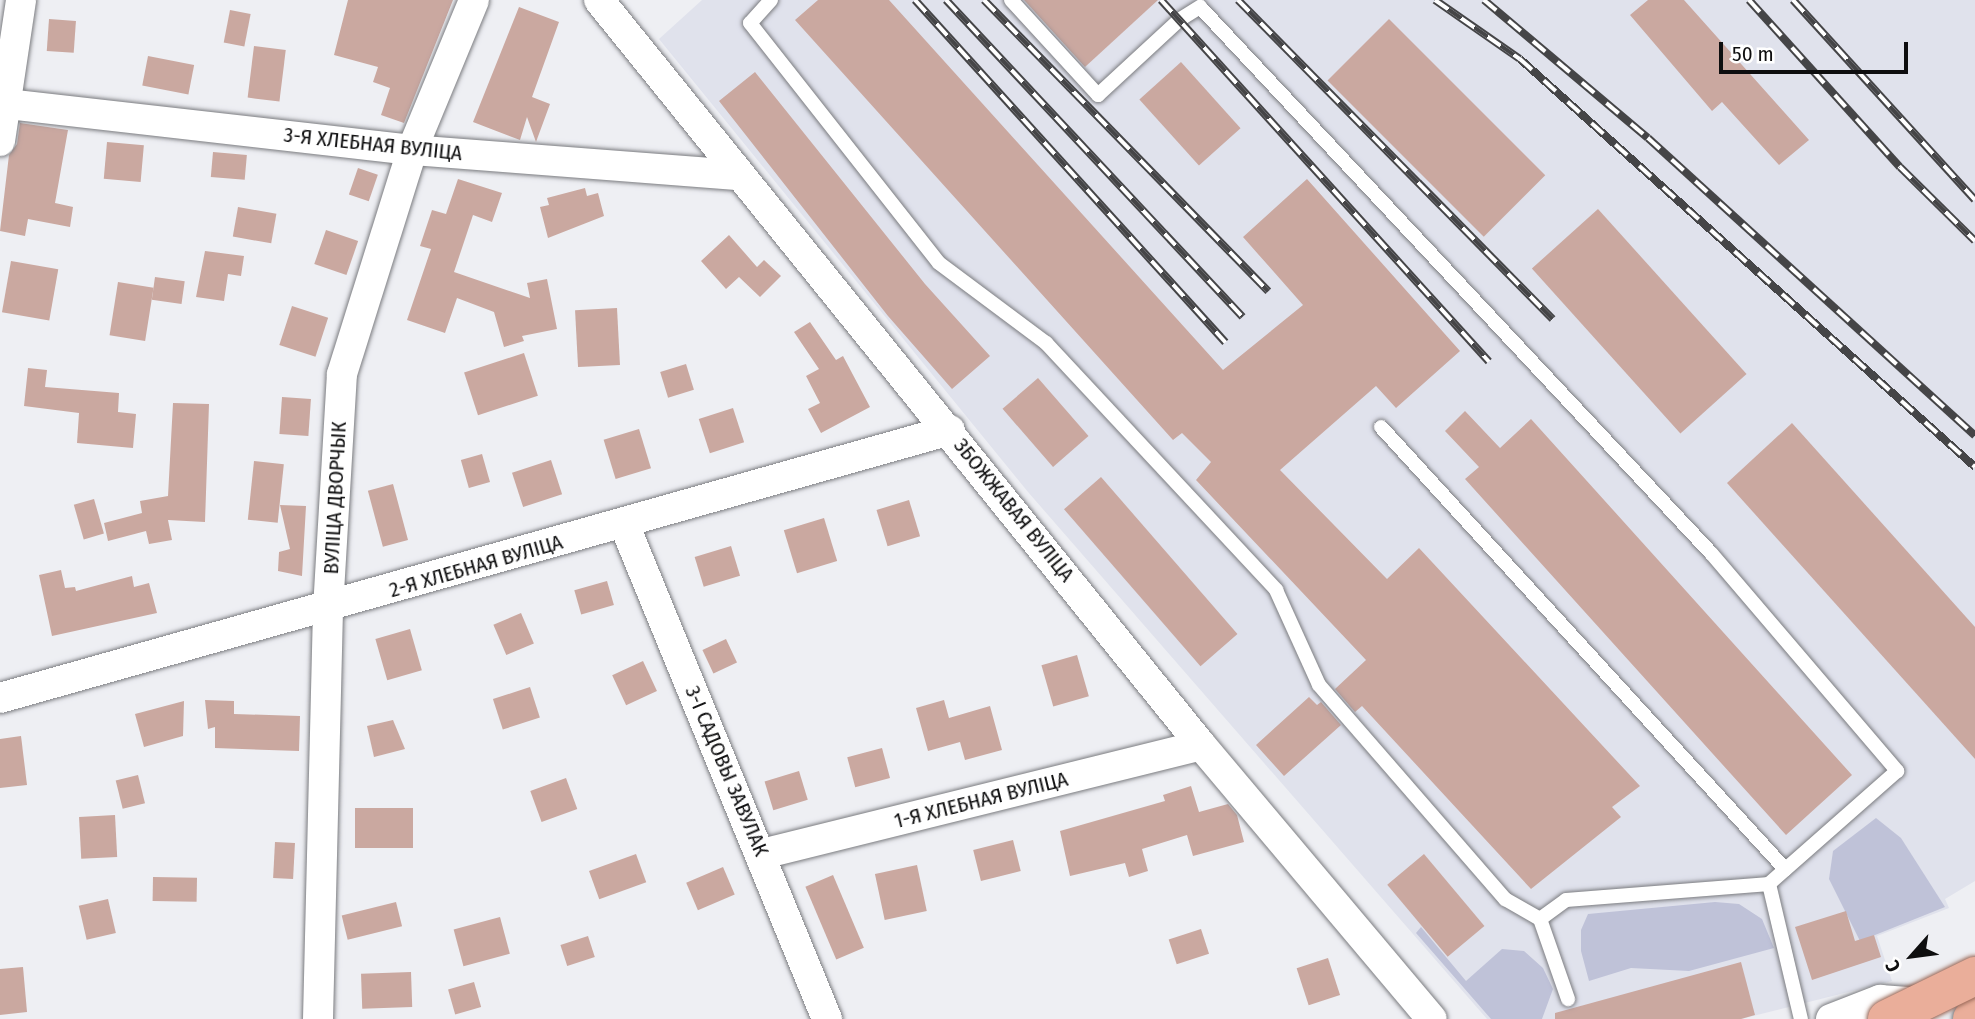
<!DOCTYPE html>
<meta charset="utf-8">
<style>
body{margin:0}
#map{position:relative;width:1975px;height:1019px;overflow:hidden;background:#eeeff3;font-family:"Fira Sans Condensed",sans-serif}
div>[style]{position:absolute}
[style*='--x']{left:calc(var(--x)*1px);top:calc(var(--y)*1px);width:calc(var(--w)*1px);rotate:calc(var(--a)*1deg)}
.built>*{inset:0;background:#e0e2ec}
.green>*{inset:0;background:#bfc2d8}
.building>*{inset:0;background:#caa8a0;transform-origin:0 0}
.roads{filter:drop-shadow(0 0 2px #7b7c80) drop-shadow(0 0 2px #7b7c80)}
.service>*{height:14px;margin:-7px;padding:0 7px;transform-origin:7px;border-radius:7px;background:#fff}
.minor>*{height:30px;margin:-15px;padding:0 15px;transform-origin:15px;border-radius:15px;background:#fff}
.trunk>*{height:38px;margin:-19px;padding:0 19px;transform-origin:19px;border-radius:19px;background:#eaae9a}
.rail>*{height:8px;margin-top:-4px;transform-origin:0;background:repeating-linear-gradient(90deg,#fff 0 16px,#454547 0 32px);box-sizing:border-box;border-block:2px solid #454547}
.bridges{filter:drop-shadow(0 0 2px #996959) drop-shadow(0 0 2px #996959)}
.trunk-bridge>*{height:38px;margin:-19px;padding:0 19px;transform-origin:19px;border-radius:19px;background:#eaae9a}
span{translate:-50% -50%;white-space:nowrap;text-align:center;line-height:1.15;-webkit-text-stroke:5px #fff;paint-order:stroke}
.street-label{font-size:21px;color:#0e0e0f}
.north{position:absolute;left:1877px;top:921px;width:70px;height:70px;-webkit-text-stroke:5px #fff;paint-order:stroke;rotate:242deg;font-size:19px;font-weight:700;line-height:28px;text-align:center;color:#0e0e0f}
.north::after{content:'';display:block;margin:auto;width:24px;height:32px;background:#0e0e0f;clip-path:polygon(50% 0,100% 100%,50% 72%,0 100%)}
.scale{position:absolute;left:1719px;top:42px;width:189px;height:32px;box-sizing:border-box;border:4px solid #0e0e0f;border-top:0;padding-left:9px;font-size:21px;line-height:24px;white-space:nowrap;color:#0e0e0f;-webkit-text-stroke:5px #fff;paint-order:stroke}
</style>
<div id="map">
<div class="built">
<i style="clip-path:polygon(702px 0,1975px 0,1975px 881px,1945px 899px,1949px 908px,1877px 936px,1892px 981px,1741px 1019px,1487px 1019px,1028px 492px,659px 39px)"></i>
</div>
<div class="green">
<i style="clip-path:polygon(1876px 818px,1901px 838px,1945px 907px,1860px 941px,1829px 879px,1833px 851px)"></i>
<i style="clip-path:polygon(1715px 902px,1739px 904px,1762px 919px,1774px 948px,1689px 971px,1631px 968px,1589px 981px,1581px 951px,1581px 930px,1588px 914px)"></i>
<i style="clip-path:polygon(1421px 927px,1466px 981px,1502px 949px,1524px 951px,1543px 968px,1553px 989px,1542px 1019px,1491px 1019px,1416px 933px)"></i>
</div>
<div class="building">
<i style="clip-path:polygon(348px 0,453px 0,404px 123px,381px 115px,390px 88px,373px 82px,378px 67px,334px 55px)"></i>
<i style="clip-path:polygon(818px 0,889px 0,1223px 370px,1303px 305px,1243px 237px,1307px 179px,1460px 351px,1396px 408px,1376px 386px,1280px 470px,1387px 579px,1419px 548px,1640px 786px,1612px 807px,1621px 817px,1531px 889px,1362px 706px,1355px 712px,1335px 689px,1366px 660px,1196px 480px,1211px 462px,1182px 433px,1173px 440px,795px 20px)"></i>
<i style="clip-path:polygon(1024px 0,1158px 0,1085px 67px)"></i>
<i style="clip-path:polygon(1648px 0,1684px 0,1809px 140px,1779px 165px,1722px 102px,1712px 111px,1630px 15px)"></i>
<i style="clip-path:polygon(519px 7px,559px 22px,532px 97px,550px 104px,536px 142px,527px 117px,520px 140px,473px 122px)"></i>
<i style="left:230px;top:10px;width:21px;height:33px;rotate:11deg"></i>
<i style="left:49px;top:19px;width:27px;height:32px;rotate:4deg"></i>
<i style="left:1389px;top:19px;width:221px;height:87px;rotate:45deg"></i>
<i style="left:254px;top:46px;width:32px;height:52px;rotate:7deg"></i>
<i style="left:148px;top:56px;width:47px;height:30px;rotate:11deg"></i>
<i style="left:1181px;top:62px;width:89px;height:56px;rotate:48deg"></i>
<i style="clip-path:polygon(755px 72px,925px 284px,990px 356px,952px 389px,888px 316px,719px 101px)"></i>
<i style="clip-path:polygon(20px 123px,68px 130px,55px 203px,73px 207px,70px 227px,28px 219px,25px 236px,0 231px,9px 155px,17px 144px)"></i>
<i style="left:107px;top:142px;width:37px;height:37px;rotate:5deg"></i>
<i style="left:213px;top:152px;width:34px;height:25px;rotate:5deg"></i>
<i style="left:358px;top:168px;width:21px;height:28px;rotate:19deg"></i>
<i style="clip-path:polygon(458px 179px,502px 193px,492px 222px,473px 215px,454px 272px,530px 298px,527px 283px,547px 279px,557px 329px,522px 336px,524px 341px,504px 347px,494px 312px,457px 298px,445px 333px,407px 320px,431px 249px,420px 246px,432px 210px,446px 214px)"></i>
<i style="clip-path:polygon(585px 188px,587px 196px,598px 193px,604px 216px,548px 238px,540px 207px,549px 205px,547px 198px)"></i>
<i style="left:238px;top:207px;width:39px;height:30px;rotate:10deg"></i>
<i style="left:1598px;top:209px;width:222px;height:89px;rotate:48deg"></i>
<i style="left:326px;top:230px;width:34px;height:36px;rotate:19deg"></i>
<i style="clip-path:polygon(729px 235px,757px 267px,764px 260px,781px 276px,760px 297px,739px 277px,726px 289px,701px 261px)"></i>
<i style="clip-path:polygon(205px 251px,244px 256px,241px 276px,228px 274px,224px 301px,196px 297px)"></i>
<i style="left:11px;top:261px;width:48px;height:52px;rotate:10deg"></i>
<i style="left:155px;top:277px;width:30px;height:23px;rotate:8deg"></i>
<i style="left:118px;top:282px;width:36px;height:54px;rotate:9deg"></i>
<i style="left:292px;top:306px;width:38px;height:41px;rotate:18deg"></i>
<i style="left:617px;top:308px;width:57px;height:42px;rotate:87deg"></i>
<i style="clip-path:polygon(810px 322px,836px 360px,843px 356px,870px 407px,821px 433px,808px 409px,820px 403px,806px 376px,819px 369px,794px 332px)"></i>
<i style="left:524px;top:353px;width:45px;height:63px;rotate:72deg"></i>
<i style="left:686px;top:364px;width:27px;height:27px;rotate:73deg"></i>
<i style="clip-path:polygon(28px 368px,47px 370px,45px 387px,119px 393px,118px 412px,136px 414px,133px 448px,77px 443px,79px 413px,24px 406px)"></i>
<i style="left:1038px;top:378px;width:77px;height:47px;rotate:49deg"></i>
<i style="left:282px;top:397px;width:29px;height:37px;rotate:4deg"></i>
<i style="clip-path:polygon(173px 403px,209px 404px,205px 522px,168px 520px,172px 540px,149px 544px,146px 531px,108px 541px,104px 523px,142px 513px,140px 501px,168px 496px)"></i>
<i style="left:733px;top:408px;width:36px;height:36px;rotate:72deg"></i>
<i style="clip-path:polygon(1465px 411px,1500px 448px,1531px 419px,1852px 775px,1786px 835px,1465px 479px,1479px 467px,1445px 431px)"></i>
<i style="clip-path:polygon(1792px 423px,1975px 627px,1975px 759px,1727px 483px)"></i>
<i style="left:639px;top:429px;width:41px;height:37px;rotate:73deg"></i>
<i style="left:482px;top:454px;width:29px;height:22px;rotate:74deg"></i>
<i style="left:551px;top:460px;width:36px;height:41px;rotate:72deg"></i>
<i style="left:254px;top:461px;width:30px;height:59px;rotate:6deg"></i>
<i style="left:1101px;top:477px;width:208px;height:49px;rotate:49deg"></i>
<i style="left:393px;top:484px;width:58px;height:26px;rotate:75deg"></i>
<i style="left:94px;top:499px;width:36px;height:21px;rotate:74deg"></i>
<i style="left:909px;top:500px;width:38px;height:34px;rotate:73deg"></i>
<i style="clip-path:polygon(280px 505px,306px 506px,302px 576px,278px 571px,279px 552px,290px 549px)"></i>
<i style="left:824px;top:518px;width:45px;height:42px;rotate:73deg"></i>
<i style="left:731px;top:546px;width:31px;height:38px;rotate:73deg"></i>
<i style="clip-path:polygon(61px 570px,65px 588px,75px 587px,76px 591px,132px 576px,134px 587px,149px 583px,157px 613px,52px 636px,39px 575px)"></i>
<i style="left:607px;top:581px;width:25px;height:34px;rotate:74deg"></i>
<i style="left:521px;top:613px;width:33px;height:30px;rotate:67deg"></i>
<i style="left:410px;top:629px;width:43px;height:36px;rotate:74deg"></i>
<i style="left:726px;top:639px;width:26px;height:26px;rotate:65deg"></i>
<i style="left:1077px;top:655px;width:43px;height:37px;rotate:74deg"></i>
<i style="left:643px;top:661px;width:33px;height:34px;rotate:65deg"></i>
<i style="left:530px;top:687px;width:32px;height:39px;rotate:72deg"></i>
<i style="clip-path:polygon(1309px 697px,1317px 705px,1321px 702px,1341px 725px,1284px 776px,1256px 745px)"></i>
<i style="clip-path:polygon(205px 700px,234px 701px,234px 714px,300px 716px,299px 751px,215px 748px,215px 727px,208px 729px)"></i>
<i style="clip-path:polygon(944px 700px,949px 718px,990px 706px,1002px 750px,965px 760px,960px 742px,928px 751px,916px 708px)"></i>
<i style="clip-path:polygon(184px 701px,183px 736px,144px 747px,135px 714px)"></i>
<i style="clip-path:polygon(393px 720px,405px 749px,374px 757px,367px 726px)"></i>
<i style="clip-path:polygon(21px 736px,27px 785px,0 788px,0 739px)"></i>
<i style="left:882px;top:748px;width:31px;height:36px;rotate:75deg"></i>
<i style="left:799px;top:771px;width:30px;height:36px;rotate:73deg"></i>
<i style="left:138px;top:775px;width:29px;height:23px;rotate:76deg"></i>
<i style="left:566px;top:778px;width:33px;height:38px;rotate:70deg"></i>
<i style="clip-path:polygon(1191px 786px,1199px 812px,1228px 804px,1237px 815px,1244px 842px,1193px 856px,1187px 835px,1142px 849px,1148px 871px,1129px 877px,1125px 863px,1070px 876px,1060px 831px,1165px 801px,1163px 795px)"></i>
<i style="left:355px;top:808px;width:58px;height:40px"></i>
<i style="left:115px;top:815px;width:42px;height:36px;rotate:87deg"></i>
<i style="left:1013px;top:840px;width:32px;height:41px;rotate:76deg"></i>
<i style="left:275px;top:842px;width:20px;height:36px;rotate:3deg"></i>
<i style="left:636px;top:854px;width:30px;height:50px;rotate:70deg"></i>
<i style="left:1424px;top:854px;width:94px;height:48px;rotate:50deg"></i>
<i style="left:917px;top:865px;width:47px;height:43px;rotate:78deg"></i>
<i style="left:723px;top:867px;width:30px;height:40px;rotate:67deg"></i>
<i style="left:833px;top:875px;width:79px;height:30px;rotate:67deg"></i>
<i style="left:153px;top:877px;width:44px;height:24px;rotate:1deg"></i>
<i style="left:108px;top:899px;width:35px;height:30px;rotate:77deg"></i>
<i style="left:396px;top:902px;width:25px;height:56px;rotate:76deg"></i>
<i style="clip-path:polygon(1846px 911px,1855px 941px,1874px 935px,1881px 957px,1812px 980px,1795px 927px)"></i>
<i style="left:500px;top:917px;width:38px;height:48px;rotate:75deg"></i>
<i style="left:1201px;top:929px;width:26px;height:34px;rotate:72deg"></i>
<i style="left:588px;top:936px;width:22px;height:29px;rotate:72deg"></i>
<i style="left:1328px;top:958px;width:39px;height:33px;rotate:72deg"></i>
<i style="clip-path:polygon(1741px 962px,1755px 1015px,1741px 1019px,1555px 1019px,1555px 1013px)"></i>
<i style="clip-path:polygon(23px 967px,27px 1012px,0 1015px,0 969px)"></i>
<i style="left:411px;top:972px;width:35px;height:50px;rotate:88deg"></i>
<i style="left:474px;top:982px;width:26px;height:27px;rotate:74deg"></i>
</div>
<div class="roads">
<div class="service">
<i style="--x:771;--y:0;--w:31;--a:132"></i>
<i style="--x:750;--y:23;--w:305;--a:51.8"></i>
<i style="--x:939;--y:263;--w:134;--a:36.8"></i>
<i style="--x:1046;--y:343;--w:338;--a:47"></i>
<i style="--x:1276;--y:590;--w:104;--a:65.6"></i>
<i style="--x:1319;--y:685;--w:284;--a:49"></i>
<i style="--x:1505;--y:899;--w:40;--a:29.7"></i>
<i style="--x:1540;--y:919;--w:32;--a:-36"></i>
<i style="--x:1566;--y:900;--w:204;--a:-4.5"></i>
<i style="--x:1011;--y:0;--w:129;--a:47.5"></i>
<i style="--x:1098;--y:95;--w:110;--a:-42.8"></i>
<i style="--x:1179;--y:20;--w:25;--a:-32"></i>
<i style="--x:1200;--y:7;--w:748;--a:46.9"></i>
<i style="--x:1711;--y:553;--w:287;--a:49.5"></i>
<i style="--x:1897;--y:771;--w:171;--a:138.6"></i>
<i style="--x:1769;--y:884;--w:139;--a:76.7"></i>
<i style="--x:1381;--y:427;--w:599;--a:47.57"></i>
<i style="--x:1540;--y:919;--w:85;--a:70.7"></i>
</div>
<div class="minor">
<i style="--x:599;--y:0;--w:958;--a:51.06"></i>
<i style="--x:1201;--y:745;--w:358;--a:49.9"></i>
<i style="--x:8;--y:104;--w:407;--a:6.5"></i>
<i style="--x:412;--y:150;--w:327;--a:4.4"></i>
<i style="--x:0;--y:141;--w:143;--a:-81.5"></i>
<i style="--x:624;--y:524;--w:535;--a:67.7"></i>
<i style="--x:0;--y:698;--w:987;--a:-15.75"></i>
<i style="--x:762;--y:854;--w:452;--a:-13.9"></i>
<i style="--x:318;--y:1019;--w:410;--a:-88.6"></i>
<i style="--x:328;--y:609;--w:235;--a:-86.6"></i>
<i style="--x:342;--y:374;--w:235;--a:-72.6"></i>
<i style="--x:412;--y:150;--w:162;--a:-67.5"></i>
<i style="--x:1831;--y:1019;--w:53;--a:-21.2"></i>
<i style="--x:1880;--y:1000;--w:41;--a:4.2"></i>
</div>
<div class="trunk">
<i style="--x:1972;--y:1019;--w:4;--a:-34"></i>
</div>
</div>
<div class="rail">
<i style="--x:915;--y:0;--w:462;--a:47.8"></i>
<i style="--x:946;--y:0;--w:434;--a:46.9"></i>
<i style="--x:984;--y:0;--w:407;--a:45.7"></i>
<i style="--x:1161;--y:0;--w:488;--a:47.8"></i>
<i style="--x:1238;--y:0;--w:448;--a:45.4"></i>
<i style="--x:1435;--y:0;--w:103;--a:34.8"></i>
<i style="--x:1520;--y:59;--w:611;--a:41.88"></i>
<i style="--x:1484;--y:0;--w:214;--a:40.1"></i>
<i style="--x:1648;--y:138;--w:442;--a:42.3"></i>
<i style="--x:1749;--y:0;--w:225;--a:47.9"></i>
<i style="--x:1900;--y:167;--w:105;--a:44.6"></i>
<i style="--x:1793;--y:0;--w:270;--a:47.7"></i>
</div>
<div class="bridges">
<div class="trunk-bridge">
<i style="--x:1887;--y:1019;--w:98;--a:-26"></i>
</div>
</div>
<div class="street-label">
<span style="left:373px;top:144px;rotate:6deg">3-Я ХЛЕБНАЯ ВУЛІЦА</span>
<span style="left:335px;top:498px;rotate:-87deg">ВУЛІЦА ДВОРЧЫК</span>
<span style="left:1014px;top:510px;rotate:51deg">ЗБОЖЖАВАЯ ВУЛІЦА</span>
<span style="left:476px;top:566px;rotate:-16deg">2-Я ХЛЕБНАЯ ВУЛІЦА</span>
<span style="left:727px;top:771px;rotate:67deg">3-І САДОВЫ ЗАВУЛАК</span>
<span style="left:981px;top:800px;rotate:-14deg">1-Я ХЛЕБНАЯ ВУЛІЦА</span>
</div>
<div class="north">С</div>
<div class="scale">50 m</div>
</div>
